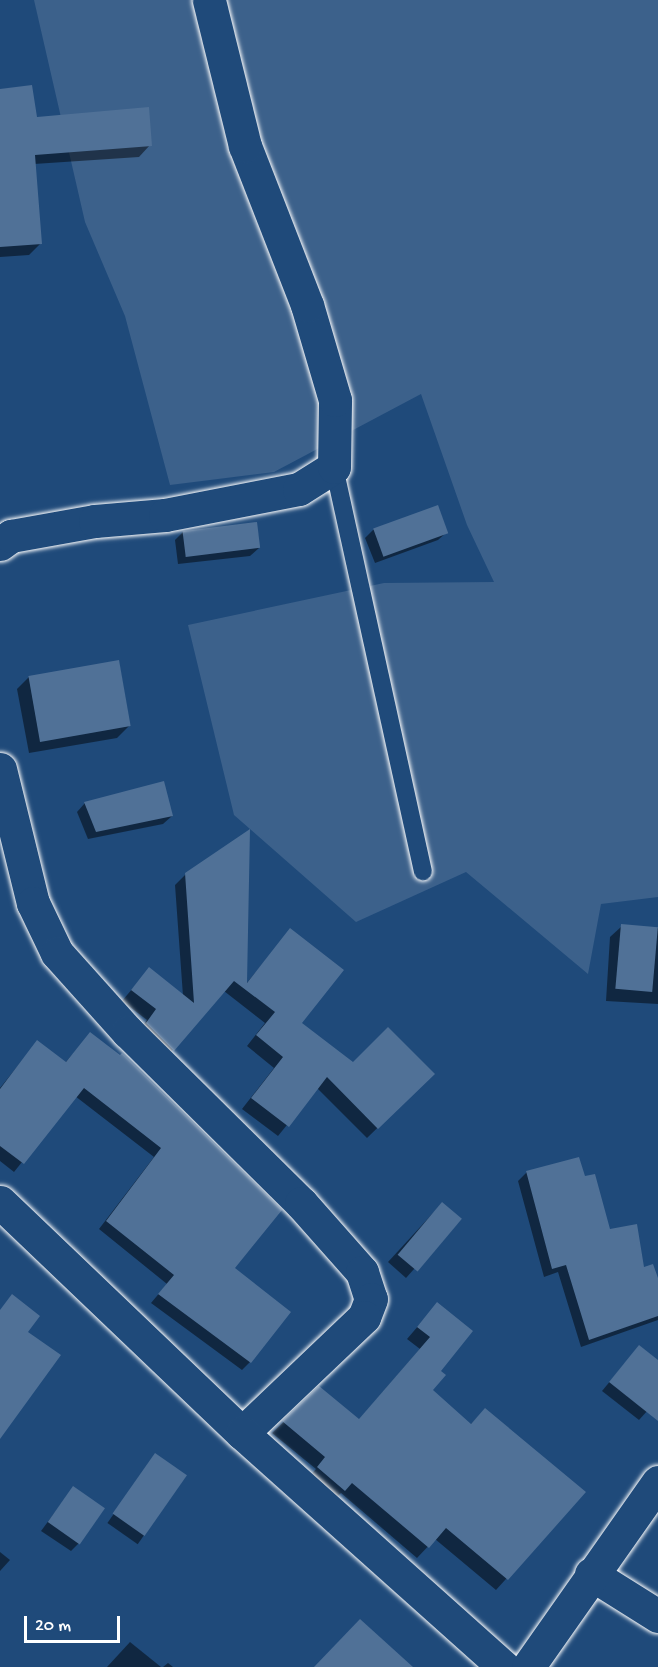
<!DOCTYPE html>
<style>
body{margin:0}
#map{position:relative;width:658px;height:1667px;overflow:hidden;background:#1f4a7a;font-family:"Gochi Hand",sans-serif}
div>[style]{position:absolute}
[style*='--x']{left:calc(var(--x)*1px);top:calc(var(--y)*1px);width:calc(var(--w)*1px);rotate:calc(var(--a)*1deg)}
.green>*{inset:0;background:#3c618b}
.shadow>*{inset:0;background:#0007;transform-origin:0 0}
.building>*{inset:0;background:#507197;transform-origin:0 0}
.roads{filter:drop-shadow(0 0 2px #fff) drop-shadow(0 0 2px #fff)}
.lane>*{height:18px;margin:-9px;padding:0 9px;transform-origin:9px;border-radius:9px;background:#1f4a7a}
.street>*{height:33px;margin:-16.5px;padding:0 16.5px;transform-origin:16.5px;border-radius:16.5px;background:#1f4a7a}
span{translate:-50% -50%;white-space:nowrap;text-align:center;line-height:1.15;-webkit-text-stroke:6px #1f4a7a;paint-order:stroke}
.scale{position:absolute;left:24px;top:1616px;width:96px;height:27px;box-sizing:border-box;border:3px solid #fff;border-top:0;padding-left:8px;font-size:18px;line-height:21px;white-space:nowrap;color:#fff;-webkit-text-stroke:4px #1f4a7a;paint-order:stroke}
</style>
<div id="map">
<div class="green">
<i style="clip-path:polygon(34px 0,658px 0,658px 897px,601px 904px,588px 974px,466px 872px,356px 922px,234px 815px,188px 625px,384px 583px,494px 582px,467px 525px,421px 394px,274px 472px,170px 485px,125px 316px,85px 222px)"></i>
</div>
<div class="shadow">
<i style="clip-path:polygon(0 91px,35px 118px,150px 145px,139px 157px,34px 164px,40px 244px,29px 255px,0 257px)"></i>
<i style="clip-path:polygon(438px 507px,447px 532px,438px 540px,375px 563px,365px 538px,373px 530px)"></i>
<i style="clip-path:polygon(183px 532px,259px 548px,250px 556px,178px 564px,175px 540px)"></i>
<i style="clip-path:polygon(29px 677px,129px 726px,117px 738px,29px 753px,17px 689px)"></i>
<i style="clip-path:polygon(85px 803px,172px 816px,163px 824px,88px 839px,77px 812px)"></i>
<i style="clip-path:polygon(186px 874px,246px 984px,290px 930px,300px 1023px,353px 1064px,433px 1074px,367px 1138px,317px 1088px,278px 1136px,242px 1109px,274px 1068px,247px 1046px,265px 1023px,224px 991px,163px 1061px,136px 1034px,147px 1020px,122px 1001px,149px 969px,183px 996px,175px 885px)"></i>
<i style="clip-path:polygon(622px 926px,658px 928px,658px 1004px,606px 1001px,610px 937px)"></i>
<i style="clip-path:polygon(90px 1034px,280px 1210px,233px 1268px,250px 1362px,242px 1370px,151px 1303px,167px 1284px,99px 1229px,154px 1157px,75px 1096px,14px 1172px,0 1161px,0 1088px,37px 1042px,65px 1063px)"></i>
<i style="clip-path:polygon(527px 1172px,583px 1178px,609px 1231px,658px 1282px,658px 1320px,581px 1347px,558px 1272px,544px 1277px,518px 1181px)"></i>
<i style="clip-path:polygon(434px 1212px,459px 1219px,406px 1278px,388px 1262px)"></i>
<i style="clip-path:polygon(437px 1304px,439px 1371px,431px 1390px,470px 1425px,485px 1410px,584px 1492px,496px 1590px,435px 1539px,417px 1558px,341px 1493px,333px 1501px,308px 1478px,316px 1469px,272px 1433px,319px 1388px,358px 1421px,420px 1349px,407px 1339px)"></i>
<i style="clip-path:polygon(631px 1356px,658px 1362px,658px 1399px,639px 1420px,602px 1391px)"></i>
<i style="left:155px;top:1455px;width:37px;height:83px;rotate:35deg"></i>
<i style="clip-path:polygon(73px 1488px,79px 1543px,71px 1551px,41px 1531px)"></i>
<i style="clip-path:polygon(0 1552px,10px 1560px,0 1571px)"></i>
<i style="clip-path:polygon(130px 1642px,161px 1667px,107px 1667px)"></i>
<i style="clip-path:polygon(168px 1663px,173px 1667px,163px 1667px)"></i>
</div>
<div class="building">
<i style="clip-path:polygon(32px 85px,37px 117px,149px 107px,152px 146px,35px 155px,42px 244px,0 247px,0 89px)"></i>
<i style="left:438px;top:505px;width:30px;height:69px;rotate:70deg"></i>
<i style="left:257px;top:522px;width:26px;height:75px;rotate:83deg"></i>
<i style="left:119px;top:660px;width:67px;height:92px;rotate:80deg"></i>
<i style="clip-path:polygon(164px 781px,173px 816px,96px 832px,84px 802px)"></i>
<i style="clip-path:polygon(250px 829px,247px 983px,290px 928px,344px 970px,302px 1023px,353px 1062px,388px 1027px,435px 1074px,378px 1129px,327px 1077px,289px 1127px,251px 1098px,283px 1057px,256px 1035px,275px 1012px,234px 981px,174px 1051px,146px 1023px,156px 1009px,131px 990px,149px 967px,194px 1003px,185px 873px)"></i>
<i style="left:621px;top:924px;width:37px;height:65px;rotate:5deg"></i>
<i style="clip-path:polygon(90px 1032px,120px 1055px,122px 1053px,282px 1210px,235px 1268px,291px 1312px,251px 1363px,158px 1294px,174px 1275px,106px 1221px,161px 1148px,84px 1088px,24px 1164px,0 1146px,0 1089px,37px 1040px,66px 1062px)"></i>
<i style="clip-path:polygon(579px 1157px,585px 1176px,595px 1174px,610px 1229px,637px 1224px,644px 1267px,653px 1264px,658px 1278px,658px 1316px,589px 1340px,566px 1265px,552px 1269px,526px 1171px)"></i>
<i style="left:442px;top:1202px;width:26px;height:69px;rotate:40deg"></i>
<i style="clip-path:polygon(12px 1294px,40px 1316px,28px 1332px,61px 1355px,0 1439px,0 1310px)"></i>
<i style="clip-path:polygon(437px 1302px,473px 1331px,441px 1371px,446px 1375px,433px 1390px,471px 1424px,485px 1408px,586px 1492px,508px 1580px,446px 1528px,429px 1548px,352px 1483px,345px 1491px,317px 1467px,325px 1457px,282px 1421px,319px 1386px,359px 1419px,430px 1337px,417px 1327px)"></i>
<i style="clip-path:polygon(639px 1345px,658px 1360px,658px 1421px,609px 1382px)"></i>
<i style="left:155px;top:1453px;width:39px;height:74px;rotate:35deg"></i>
<i style="left:73px;top:1486px;width:39px;height:44px;rotate:35deg"></i>
<i style="clip-path:polygon(360px 1619px,413px 1667px,314px 1667px)"></i>
</div>
<div class="roads">
<div class="lane">
<i style="--x:334;--y:467;--w:414;--a:77.6"></i>
</div>
<div class="street">
<i style="--x:0;--y:544;--w:14;--a:-36"></i>
<i style="--x:11;--y:536;--w:85;--a:-10.1"></i>
<i style="--x:95;--y:521;--w:70;--a:-4.9"></i>
<i style="--x:165;--y:515;--w:136;--a:-11"></i>
<i style="--x:299;--y:489;--w:41;--a:-32.2"></i>
<i style="--x:334;--y:467;--w:67;--a:-89.1"></i>
<i style="--x:335;--y:400;--w:99;--a:-106.4"></i>
<i style="--x:307;--y:305;--w:171;--a:-111.3"></i>
<i style="--x:245;--y:146;--w:150;--a:-103.9"></i>
<i style="--x:0;--y:769;--w:138;--a:76.2"></i>
<i style="--x:33;--y:903;--w:55;--a:64.4"></i>
<i style="--x:57;--y:953;--w:106;--a:48.1"></i>
<i style="--x:128;--y:1032;--w:243;--a:44.7"></i>
<i style="--x:301;--y:1203;--w:92;--a:48.5"></i>
<i style="--x:362;--y:1272;--w:28;--a:72"></i>
<i style="--x:371;--y:1299;--w:19;--a:111"></i>
<i style="--x:364;--y:1317;--w:168;--a:136.4"></i>
<i style="--x:0;--y:1202;--w:335;--a:43.7"></i>
<i style="--x:242;--y:1433;--w:351;--a:41.8"></i>
<i style="--x:591;--y:1574;--w:79;--a:32.1"></i>
<i style="--x:528;--y:1667;--w:226;--a:-54.9"></i>
</div>
</div>
<div class="scale">20 m</div>
</div>
